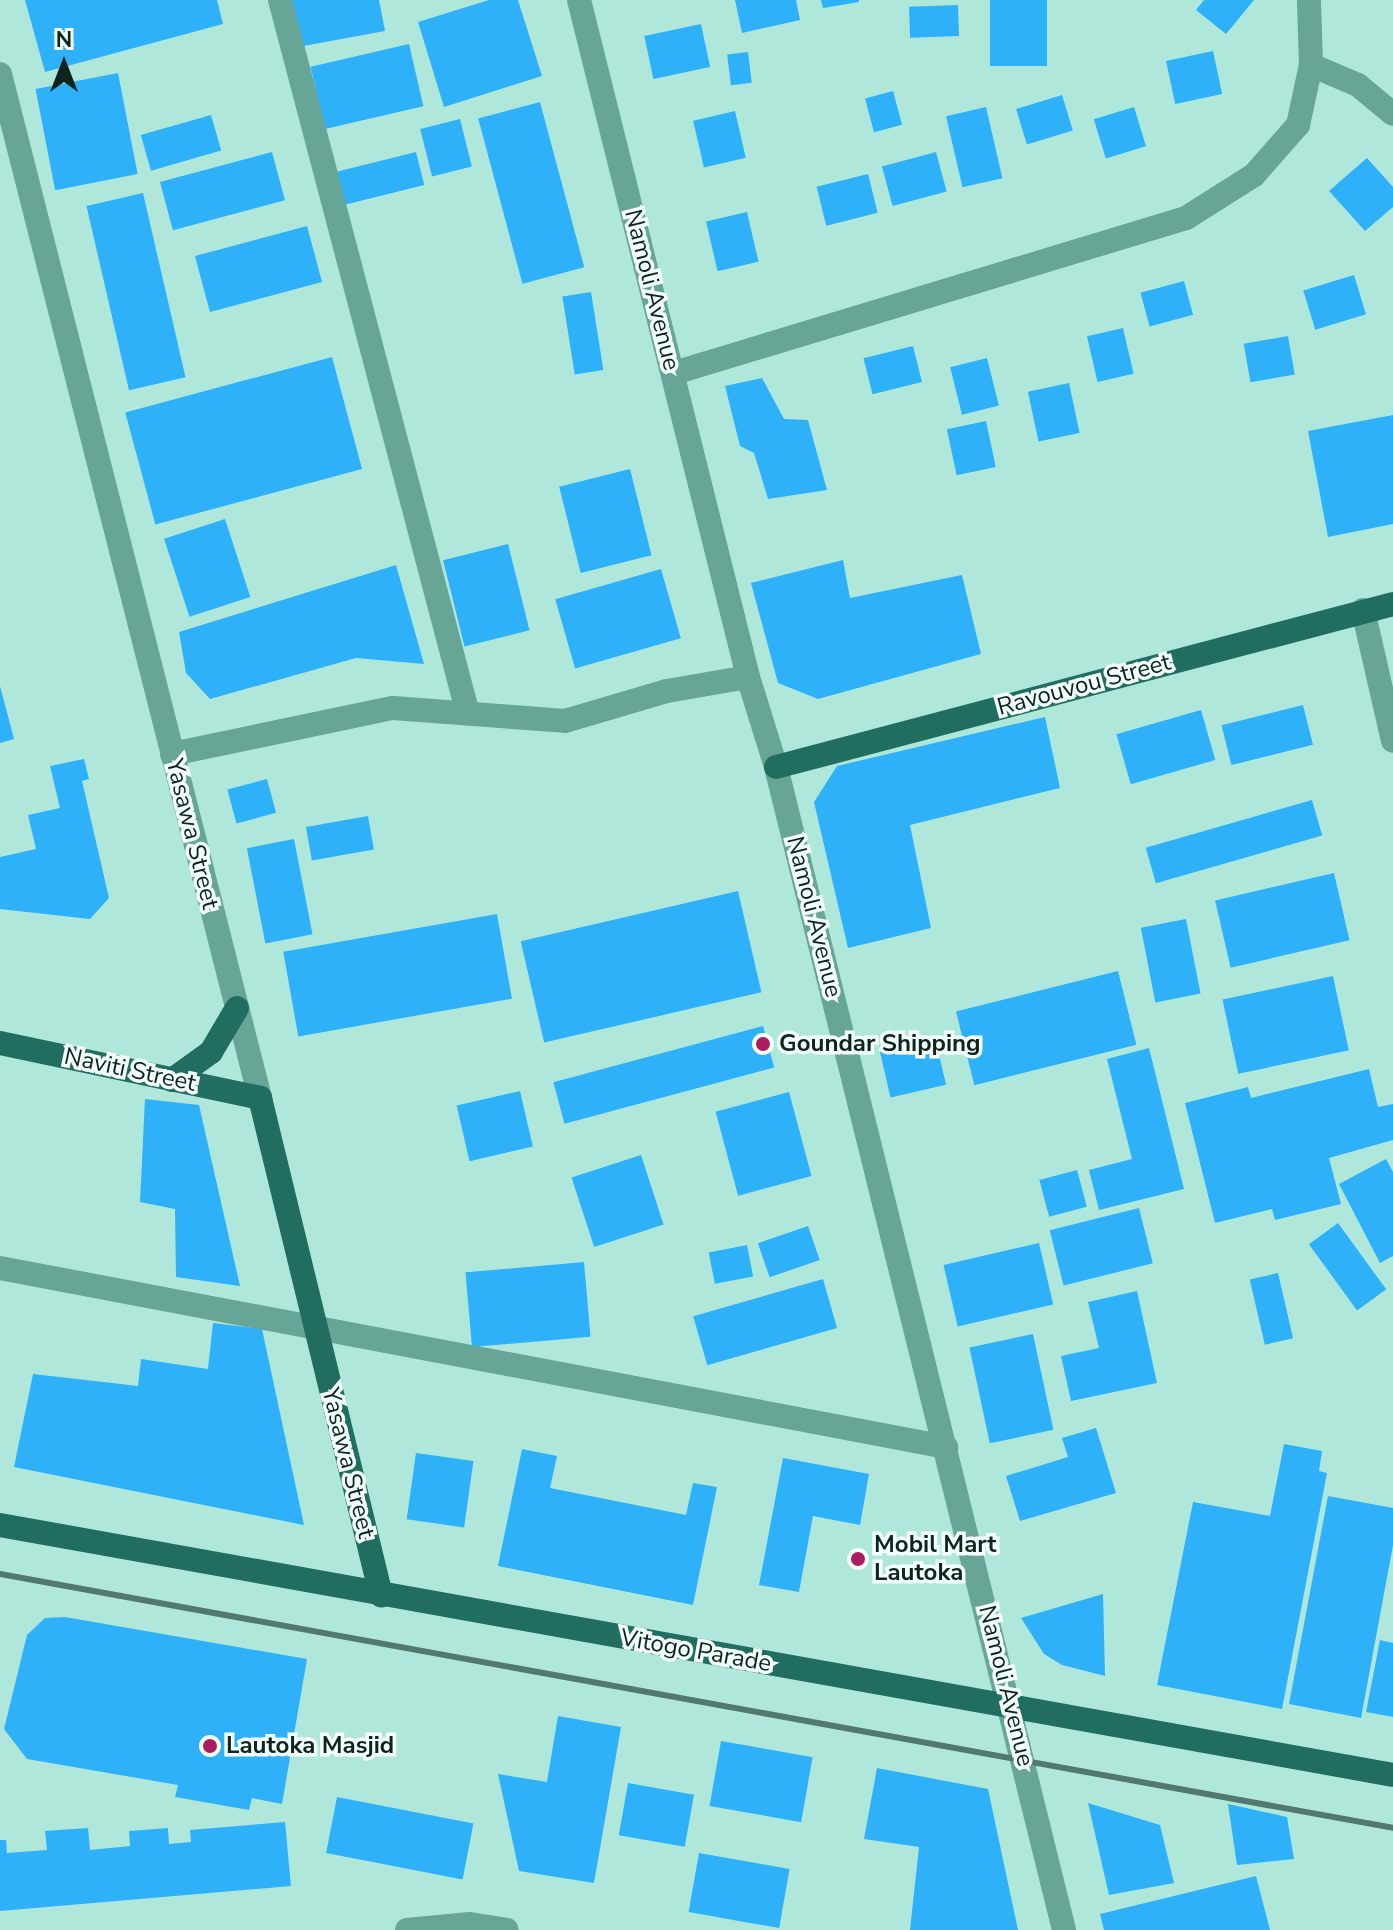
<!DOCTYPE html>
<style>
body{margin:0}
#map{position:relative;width:1393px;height:1930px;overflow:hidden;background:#afe8da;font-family:"Nunito Sans",sans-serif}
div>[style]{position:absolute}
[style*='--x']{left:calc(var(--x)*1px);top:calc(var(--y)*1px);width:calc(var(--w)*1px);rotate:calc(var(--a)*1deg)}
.building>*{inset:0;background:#2fb1f9;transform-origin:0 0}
.minor>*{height:24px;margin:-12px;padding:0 12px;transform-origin:12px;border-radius:12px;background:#67a597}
.major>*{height:24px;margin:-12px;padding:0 12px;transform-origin:12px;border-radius:12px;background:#216d60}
.rail>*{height:6px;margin:-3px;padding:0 3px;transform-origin:3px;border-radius:3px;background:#52786f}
.dots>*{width:22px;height:22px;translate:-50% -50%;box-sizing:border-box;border:4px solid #f3fefb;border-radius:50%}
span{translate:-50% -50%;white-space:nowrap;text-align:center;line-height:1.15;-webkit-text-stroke:7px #f3fefb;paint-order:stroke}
.street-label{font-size:24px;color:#0d241f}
.poi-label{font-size:24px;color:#0d241f;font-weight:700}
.left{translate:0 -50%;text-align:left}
.north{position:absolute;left:24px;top:24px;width:80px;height:80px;-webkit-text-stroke:6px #f3fefb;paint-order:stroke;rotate:0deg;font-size:22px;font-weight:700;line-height:32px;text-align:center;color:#0d241f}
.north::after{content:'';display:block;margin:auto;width:28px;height:36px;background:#0d241f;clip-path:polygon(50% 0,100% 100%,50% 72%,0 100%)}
</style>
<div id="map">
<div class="building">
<i style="clip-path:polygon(25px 0,217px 0,223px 24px,45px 72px)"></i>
<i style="clip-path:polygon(290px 0,379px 0,385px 31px,298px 47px)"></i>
<i style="clip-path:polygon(489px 0,518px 0,542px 76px,444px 107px,418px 22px)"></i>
<i style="clip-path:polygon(735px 0,796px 0,800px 20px,742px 33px)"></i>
<i style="clip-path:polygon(821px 0,859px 0,859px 2px,823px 8px)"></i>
<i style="left:990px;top:0;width:57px;height:66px"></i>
<i style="clip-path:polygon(1204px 0,1254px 0,1226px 34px,1196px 10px)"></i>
<i style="left:958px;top:5px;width:31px;height:49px;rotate:88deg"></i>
<i style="left:701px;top:24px;width:44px;height:58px;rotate:78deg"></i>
<i style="left:409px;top:44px;width:64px;height:101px;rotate:77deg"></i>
<i style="left:1213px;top:51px;width:44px;height:48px;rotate:78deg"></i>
<i style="left:748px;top:52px;width:31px;height:21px;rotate:83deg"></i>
<i style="left:118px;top:73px;width:103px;height:84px;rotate:79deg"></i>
<i style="left:893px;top:91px;width:35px;height:29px;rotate:75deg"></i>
<i style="left:1062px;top:95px;width:37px;height:48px;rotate:73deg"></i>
<i style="left:540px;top:102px;width:171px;height:64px;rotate:75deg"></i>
<i style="left:986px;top:107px;width:73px;height:41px;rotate:77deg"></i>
<i style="left:1134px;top:107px;width:41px;height:42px;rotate:73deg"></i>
<i style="left:735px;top:111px;width:48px;height:43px;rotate:77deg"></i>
<i style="left:211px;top:115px;width:37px;height:73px;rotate:74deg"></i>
<i style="left:460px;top:119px;width:49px;height:41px;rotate:76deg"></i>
<i style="left:272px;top:152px;width:50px;height:116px;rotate:75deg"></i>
<i style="left:416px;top:152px;width:34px;height:87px;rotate:76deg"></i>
<i style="left:936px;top:152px;width:41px;height:56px;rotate:75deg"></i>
<i style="clip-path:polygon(1367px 158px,1393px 187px,1393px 207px,1365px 231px,1329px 191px)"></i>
<i style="left:868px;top:174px;width:40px;height:53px;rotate:76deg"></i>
<i style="left:143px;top:193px;width:189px;height:58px;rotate:77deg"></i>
<i style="left:747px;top:212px;width:51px;height:42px;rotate:77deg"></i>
<i style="left:307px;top:226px;width:58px;height:116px;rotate:75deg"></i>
<i style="left:1354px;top:275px;width:41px;height:53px;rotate:73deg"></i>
<i style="left:1184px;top:281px;width:35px;height:45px;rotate:75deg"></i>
<i style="left:591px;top:292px;width:79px;height:29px;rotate:81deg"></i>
<i style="left:1123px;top:328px;width:47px;height:37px;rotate:77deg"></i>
<i style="left:1288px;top:336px;width:39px;height:45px;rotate:80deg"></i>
<i style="left:913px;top:346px;width:37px;height:51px;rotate:76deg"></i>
<i style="left:332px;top:357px;width:116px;height:214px;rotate:75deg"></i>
<i style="left:987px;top:358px;width:49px;height:38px;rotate:76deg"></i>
<i style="clip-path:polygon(762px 378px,784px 419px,808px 420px,827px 490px,768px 499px,754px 453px,740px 446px,725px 386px)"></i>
<i style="left:1069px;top:383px;width:51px;height:42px;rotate:78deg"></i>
<i style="clip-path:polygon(1393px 415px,1393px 524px,1328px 537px,1308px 431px)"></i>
<i style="left:986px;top:421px;width:47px;height:40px;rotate:78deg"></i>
<i style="left:630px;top:469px;width:89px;height:73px;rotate:76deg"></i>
<i style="left:225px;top:519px;width:82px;height:64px;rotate:72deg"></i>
<i style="left:508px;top:544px;width:89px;height:67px;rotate:76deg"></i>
<i style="clip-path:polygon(843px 560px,850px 598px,962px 575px,981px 654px,818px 699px,778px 683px,751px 583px)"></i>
<i style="clip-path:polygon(396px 565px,424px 664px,356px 658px,210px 699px,186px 673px,179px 632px)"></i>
<i style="left:661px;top:569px;width:72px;height:110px;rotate:74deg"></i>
<i style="clip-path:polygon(0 686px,14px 739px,0 743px)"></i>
<i style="left:1303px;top:705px;width:41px;height:84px;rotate:76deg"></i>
<i style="left:1201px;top:710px;width:52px;height:88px;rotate:74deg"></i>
<i style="clip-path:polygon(1045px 717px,1060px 788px,910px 825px,931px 928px,848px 948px,814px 802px,837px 766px)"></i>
<i style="clip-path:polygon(84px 759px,89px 779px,82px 781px,109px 898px,90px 919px,0 909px,0 857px,36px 849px,28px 815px,60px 808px,50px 766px)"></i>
<i style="left:267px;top:779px;width:35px;height:41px;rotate:75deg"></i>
<i style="left:1312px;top:800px;width:37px;height:173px;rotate:74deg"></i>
<i style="left:368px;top:816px;width:34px;height:63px;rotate:80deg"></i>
<i style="left:294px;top:839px;width:97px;height:48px;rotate:79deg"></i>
<i style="left:1334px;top:873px;width:69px;height:122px;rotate:77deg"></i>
<i style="left:738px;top:891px;width:104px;height:223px;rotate:77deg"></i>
<i style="left:497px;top:914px;width:86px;height:217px;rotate:80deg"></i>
<i style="left:1186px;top:919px;width:76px;height:46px;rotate:79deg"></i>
<i style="left:1118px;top:971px;width:76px;height:167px;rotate:76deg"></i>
<i style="left:1333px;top:976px;width:76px;height:113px;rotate:78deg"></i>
<i style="left:763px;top:1026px;width:43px;height:217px;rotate:75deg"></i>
<i style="left:935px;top:1037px;width:49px;height:57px;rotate:77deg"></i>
<i style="clip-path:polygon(1149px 1048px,1184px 1189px,1099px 1210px,1089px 1170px,1132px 1159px,1107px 1059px)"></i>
<i style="clip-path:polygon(1369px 1069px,1378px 1107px,1393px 1104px,1393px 1140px,1329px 1158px,1341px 1204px,1275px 1220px,1272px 1209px,1215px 1223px,1185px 1103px,1248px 1087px,1251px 1098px)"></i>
<i style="left:520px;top:1091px;width:57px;height:65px;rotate:77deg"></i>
<i style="left:789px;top:1092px;width:87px;height:76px;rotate:75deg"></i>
<i style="clip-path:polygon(145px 1099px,199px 1105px,240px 1286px,176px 1277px,175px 1209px,140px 1202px)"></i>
<i style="left:641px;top:1155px;width:73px;height:73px;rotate:72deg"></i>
<i style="clip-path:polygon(1386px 1159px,1393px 1172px,1393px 1256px,1380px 1263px,1339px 1184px)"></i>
<i style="left:1077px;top:1170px;width:38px;height:39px;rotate:75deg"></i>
<i style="left:1139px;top:1208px;width:57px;height:92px;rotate:76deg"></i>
<i style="left:1338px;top:1223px;width:82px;height:36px;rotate:54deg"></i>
<i style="left:808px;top:1226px;width:36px;height:53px;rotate:71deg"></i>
<i style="left:1039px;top:1243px;width:63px;height:98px;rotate:77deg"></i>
<i style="left:747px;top:1245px;width:32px;height:39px;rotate:79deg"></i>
<i style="left:584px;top:1262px;width:75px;height:119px;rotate:85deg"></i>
<i style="left:1278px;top:1273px;width:67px;height:29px;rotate:77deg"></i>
<i style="left:823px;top:1279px;width:51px;height:135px;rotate:74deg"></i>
<i style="clip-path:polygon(1137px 1291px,1157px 1383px,1071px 1401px,1061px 1356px,1099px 1348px,1088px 1302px)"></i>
<i style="clip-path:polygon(213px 1323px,262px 1329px,304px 1525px,14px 1467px,33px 1374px,138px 1386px,141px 1359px,208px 1369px)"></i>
<i style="left:1033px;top:1334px;width:98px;height:65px;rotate:78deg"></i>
<i style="clip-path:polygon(1096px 1428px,1116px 1493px,1020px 1521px,1006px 1476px,1068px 1457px,1062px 1438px)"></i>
<i style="clip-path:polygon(1284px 1444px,1322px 1451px,1319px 1471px,1327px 1473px,1282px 1709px,1157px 1685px,1193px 1502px,1270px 1516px)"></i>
<i style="clip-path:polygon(522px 1449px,557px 1456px,550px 1488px,686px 1515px,693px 1483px,717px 1487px,693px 1605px,498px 1566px)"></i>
<i style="left:416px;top:1453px;width:58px;height:67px;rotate:8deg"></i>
<i style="clip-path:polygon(783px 1458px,869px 1474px,860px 1525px,813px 1516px,799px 1592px,759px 1585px)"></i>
<i style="clip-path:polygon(1328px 1496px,1393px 1508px,1393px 1545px,1361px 1718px,1289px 1704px)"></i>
<i style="clip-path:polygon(1103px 1594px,1105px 1676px,1062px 1665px,1044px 1654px,1021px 1618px)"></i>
<i style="clip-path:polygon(65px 1617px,307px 1659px,282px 1804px,252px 1798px,249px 1810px,175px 1797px,178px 1785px,27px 1759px,4px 1729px,27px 1635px,45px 1618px)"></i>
<i style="clip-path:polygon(1380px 1640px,1393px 1643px,1393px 1717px,1366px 1712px)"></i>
<i style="clip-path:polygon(558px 1716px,621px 1727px,594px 1883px,519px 1871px,498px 1774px,547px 1782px)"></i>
<i style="left:721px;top:1741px;width:93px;height:66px;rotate:10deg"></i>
<i style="clip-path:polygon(877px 1768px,988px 1789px,1018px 1930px,910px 1930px,919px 1847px,864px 1839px)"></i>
<i style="left:628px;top:1783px;width:67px;height:53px;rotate:10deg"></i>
<i style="left:337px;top:1797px;width:139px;height:57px;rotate:11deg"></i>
<i style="clip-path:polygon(1088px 1803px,1160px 1825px,1174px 1883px,1109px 1895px)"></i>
<i style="clip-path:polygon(1228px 1804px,1287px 1817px,1294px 1859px,1237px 1865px)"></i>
<i style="clip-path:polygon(285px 1822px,291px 1886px,0 1911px,0 1840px,6px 1840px,7px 1853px,47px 1850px,45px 1831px,88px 1828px,90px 1850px,130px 1846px,129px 1831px,168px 1828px,169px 1844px,191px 1842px,190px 1830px)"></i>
<i style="left:699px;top:1853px;width:92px;height:60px;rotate:10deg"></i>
<i style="clip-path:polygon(1256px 1876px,1270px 1930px,1104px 1930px,1100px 1914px)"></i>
</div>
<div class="minor">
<i style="--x:280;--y:0;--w:738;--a:75.25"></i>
<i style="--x:579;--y:0;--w:698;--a:75.98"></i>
<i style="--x:748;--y:677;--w:94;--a:72.7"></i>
<i style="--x:776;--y:767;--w:1198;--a:76.09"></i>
<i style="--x:1311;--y:65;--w:51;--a:23.1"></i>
<i style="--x:1358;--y:85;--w:45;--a:39.6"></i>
<i style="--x:0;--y:74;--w:1056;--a:75.75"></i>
<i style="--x:674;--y:373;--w:535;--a:-16.84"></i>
<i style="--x:1186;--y:218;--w:80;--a:-32.3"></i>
<i style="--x:1254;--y:175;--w:67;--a:-48.7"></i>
<i style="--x:1298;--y:125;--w:61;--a:-77.8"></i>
<i style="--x:1311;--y:65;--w:65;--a:-91.8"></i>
<i style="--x:1363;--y:610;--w:134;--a:77.1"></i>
<i style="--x:172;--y:754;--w:226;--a:-11.8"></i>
<i style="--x:393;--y:708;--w:172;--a:4.3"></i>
<i style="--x:565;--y:721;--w:106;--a:-16.4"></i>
<i style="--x:667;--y:691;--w:82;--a:-9.8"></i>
<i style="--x:0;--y:1268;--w:963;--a:10.71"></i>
<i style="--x:407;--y:1930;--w:63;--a:-5.4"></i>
<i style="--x:470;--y:1924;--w:37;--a:9"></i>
</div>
<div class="major">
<i style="--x:776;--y:767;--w:638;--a:-14.8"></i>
<i style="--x:0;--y:1043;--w:266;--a:11.9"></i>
<i style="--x:260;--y:1098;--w:512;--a:76.32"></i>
<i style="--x:172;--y:1080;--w:48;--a:-35.7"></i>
<i style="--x:211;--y:1052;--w:51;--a:-59.4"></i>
<i style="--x:0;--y:1525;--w:1415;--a:10.17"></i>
</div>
<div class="rail">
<i style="--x:0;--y:1574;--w:1416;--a:10.33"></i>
</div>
<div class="dots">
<i style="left:763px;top:1044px;background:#aa1e5f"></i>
<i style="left:858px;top:1559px;background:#aa1e5f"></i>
<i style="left:210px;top:1746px;background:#aa1e5f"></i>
</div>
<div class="street-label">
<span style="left:652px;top:290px;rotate:76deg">Namoli Avenue</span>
<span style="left:1084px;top:685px;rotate:-15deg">Ravouvou Street</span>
<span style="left:192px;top:834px;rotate:76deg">Yasawa Street</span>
<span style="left:814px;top:917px;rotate:76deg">Namoli Avenue</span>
<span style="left:130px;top:1070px;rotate:12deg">Naviti Street</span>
<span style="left:348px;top:1463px;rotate:76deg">Yasawa Street</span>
<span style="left:696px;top:1651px;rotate:10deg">Vitogo Parade</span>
<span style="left:1006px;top:1686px;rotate:76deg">Namoli Avenue</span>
</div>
<div class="poi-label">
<span class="left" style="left:779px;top:1044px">Goundar Shipping</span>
<span class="left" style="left:874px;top:1559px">Mobil Mart<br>Lautoka</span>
<span class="left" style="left:226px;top:1746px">Lautoka Masjid</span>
</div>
<div class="north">N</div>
</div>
